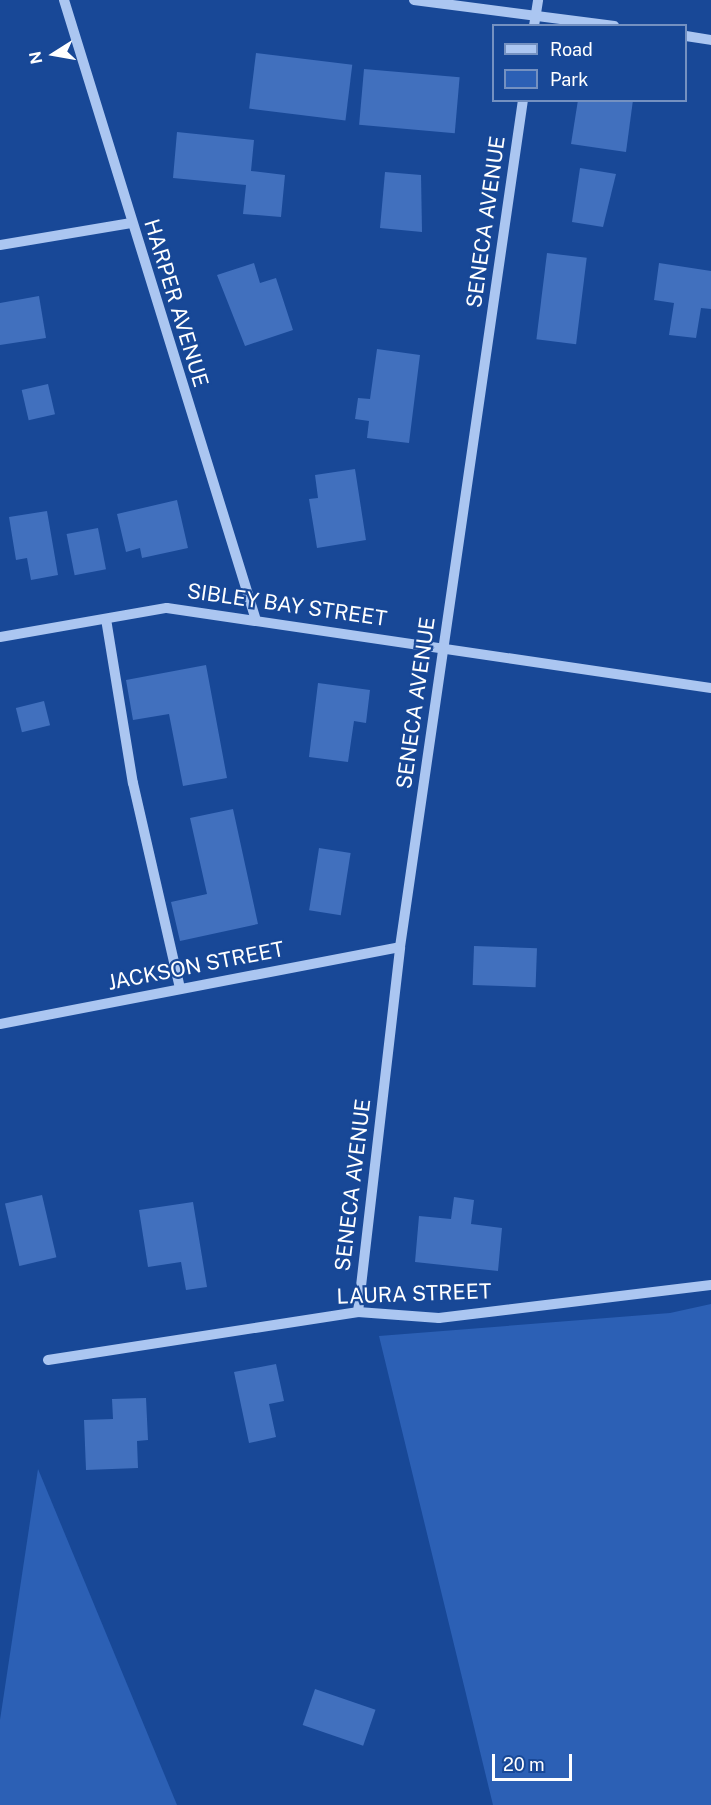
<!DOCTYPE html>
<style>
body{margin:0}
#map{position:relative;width:711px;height:1805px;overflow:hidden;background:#184897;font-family:"Public Sans",sans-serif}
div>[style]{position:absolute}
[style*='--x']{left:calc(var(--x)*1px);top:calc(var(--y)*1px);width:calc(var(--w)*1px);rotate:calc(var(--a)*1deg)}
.green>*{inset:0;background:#2c60b5}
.building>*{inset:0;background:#4170be;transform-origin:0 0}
.minor>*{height:10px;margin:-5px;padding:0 5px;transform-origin:5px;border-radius:5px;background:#abc6f1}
span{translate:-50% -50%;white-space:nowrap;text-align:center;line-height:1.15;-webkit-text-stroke:4.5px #184897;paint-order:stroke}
.street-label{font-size:21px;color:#fff}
.legend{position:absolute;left:492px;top:24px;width:195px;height:78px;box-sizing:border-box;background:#184897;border:2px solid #7491c1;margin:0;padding:8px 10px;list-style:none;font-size:18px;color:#fff}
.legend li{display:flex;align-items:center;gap:12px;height:30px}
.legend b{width:30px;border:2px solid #7491c1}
.north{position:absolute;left:24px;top:24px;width:60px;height:60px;-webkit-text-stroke:4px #184897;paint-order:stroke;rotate:259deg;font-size:16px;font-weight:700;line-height:24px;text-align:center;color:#fff}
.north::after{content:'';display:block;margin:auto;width:21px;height:27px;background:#fff;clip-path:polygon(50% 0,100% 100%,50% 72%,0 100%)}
.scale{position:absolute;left:492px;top:1754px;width:80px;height:27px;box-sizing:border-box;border:3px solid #fff;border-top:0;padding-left:8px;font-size:18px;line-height:21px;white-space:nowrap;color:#fff;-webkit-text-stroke:4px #184897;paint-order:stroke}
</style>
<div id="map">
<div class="green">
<i style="clip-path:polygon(711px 1304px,711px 1805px,493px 1805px,379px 1336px,670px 1313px)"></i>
<i style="clip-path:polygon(38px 1469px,177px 1805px,0 1805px,0 1720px)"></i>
</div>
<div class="building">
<i style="left:256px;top:53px;width:97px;height:56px;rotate:7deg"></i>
<i style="left:364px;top:69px;width:96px;height:56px;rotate:5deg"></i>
<i style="clip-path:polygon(578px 100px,633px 100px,626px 152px,571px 144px)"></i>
<i style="clip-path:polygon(177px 132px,254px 140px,251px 171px,285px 175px,281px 217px,243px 214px,246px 185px,173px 178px)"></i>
<i style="clip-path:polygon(580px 168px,616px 174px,603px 227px,572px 222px)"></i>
<i style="clip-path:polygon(385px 172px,421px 175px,422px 232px,380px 228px)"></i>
<i style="left:547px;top:253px;width:40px;height:87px;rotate:7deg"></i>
<i style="clip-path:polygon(254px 263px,260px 283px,276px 278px,293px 330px,245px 346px,217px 275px)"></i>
<i style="clip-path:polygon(659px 263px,711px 271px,711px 309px,701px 308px,696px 338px,669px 335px,674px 303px,654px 300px)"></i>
<i style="clip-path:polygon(39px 296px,46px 338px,0 345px,0 303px)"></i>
<i style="clip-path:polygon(377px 349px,420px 355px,409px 443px,367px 438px,369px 421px,355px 419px,358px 398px,370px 399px)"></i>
<i style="left:48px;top:384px;width:31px;height:27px;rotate:77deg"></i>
<i style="clip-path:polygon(355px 469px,366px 540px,317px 548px,309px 499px,318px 498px,315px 475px)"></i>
<i style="clip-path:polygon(177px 500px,188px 548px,142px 558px,140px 548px,126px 552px,117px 514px)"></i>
<i style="clip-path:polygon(47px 511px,58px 575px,31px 580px,27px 558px,16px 560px,9px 517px)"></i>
<i style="left:98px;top:528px;width:42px;height:32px;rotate:79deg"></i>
<i style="clip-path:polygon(206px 665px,227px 778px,183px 786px,169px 714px,133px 720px,126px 680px)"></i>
<i style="clip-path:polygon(318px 683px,370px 690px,366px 723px,354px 721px,348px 762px,309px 757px)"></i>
<i style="left:44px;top:701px;width:25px;height:29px;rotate:76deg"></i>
<i style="clip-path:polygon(233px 809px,258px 924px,180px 941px,171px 902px,207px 894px,190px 818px)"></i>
<i style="left:319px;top:848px;width:32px;height:63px;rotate:9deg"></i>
<i style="left:474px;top:946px;width:63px;height:39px;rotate:2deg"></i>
<i style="left:42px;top:1195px;width:64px;height:38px;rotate:77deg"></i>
<i style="clip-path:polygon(454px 1197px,474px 1200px,471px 1224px,502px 1228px,498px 1271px,415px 1262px,419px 1216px,451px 1219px)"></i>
<i style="clip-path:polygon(193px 1202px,207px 1287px,186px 1290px,181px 1262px,148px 1267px,139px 1210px)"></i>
<i style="clip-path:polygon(276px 1364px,284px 1401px,269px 1404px,276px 1437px,249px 1443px,234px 1372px)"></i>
<i style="clip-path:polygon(146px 1398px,148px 1440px,137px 1441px,138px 1468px,86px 1470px,84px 1420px,113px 1419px,112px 1399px)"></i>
<i style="left:315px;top:1689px;width:64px;height:38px;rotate:19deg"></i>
</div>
<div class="minor">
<i style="--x:64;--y:0;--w:646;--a:72.8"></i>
<i style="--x:414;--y:0;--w:202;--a:7.4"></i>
<i style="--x:534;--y:26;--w:26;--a:-81"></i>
<i style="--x:686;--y:36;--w:25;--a:9"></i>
<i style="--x:0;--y:245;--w:133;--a:-9.5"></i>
<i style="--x:106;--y:619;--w:166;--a:80.7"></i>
<i style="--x:133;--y:783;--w:211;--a:77.1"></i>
<i style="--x:0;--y:637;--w:169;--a:-9.9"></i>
<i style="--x:167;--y:608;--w:550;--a:8.37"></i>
<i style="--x:0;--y:1024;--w:407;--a:-10.9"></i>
<i style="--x:358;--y:1312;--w:367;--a:-83.4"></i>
<i style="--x:400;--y:947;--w:856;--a:-81.74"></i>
<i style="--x:48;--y:1360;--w:314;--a:-8.8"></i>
<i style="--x:358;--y:1312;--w:81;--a:4.2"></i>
<i style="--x:439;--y:1318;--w:274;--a:-6.9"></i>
</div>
<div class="street-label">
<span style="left:486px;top:222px;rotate:-82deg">SENECA AVENUE</span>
<span style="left:176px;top:303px;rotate:73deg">HARPER AVENUE</span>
<span style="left:287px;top:605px;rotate:8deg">SIBLEY BAY STREET</span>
<span style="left:416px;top:703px;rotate:-82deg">SENECA AVENUE</span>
<span style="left:196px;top:966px;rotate:-11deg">JACKSON STREET</span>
<span style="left:353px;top:1185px;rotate:-83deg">SENECA AVENUE</span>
<span style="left:414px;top:1294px;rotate:-2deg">LAURA STREET</span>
</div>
<ul class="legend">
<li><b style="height:8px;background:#abc6f1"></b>Road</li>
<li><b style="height:16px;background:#2c60b5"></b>Park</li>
</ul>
<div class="north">N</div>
<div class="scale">20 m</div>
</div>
